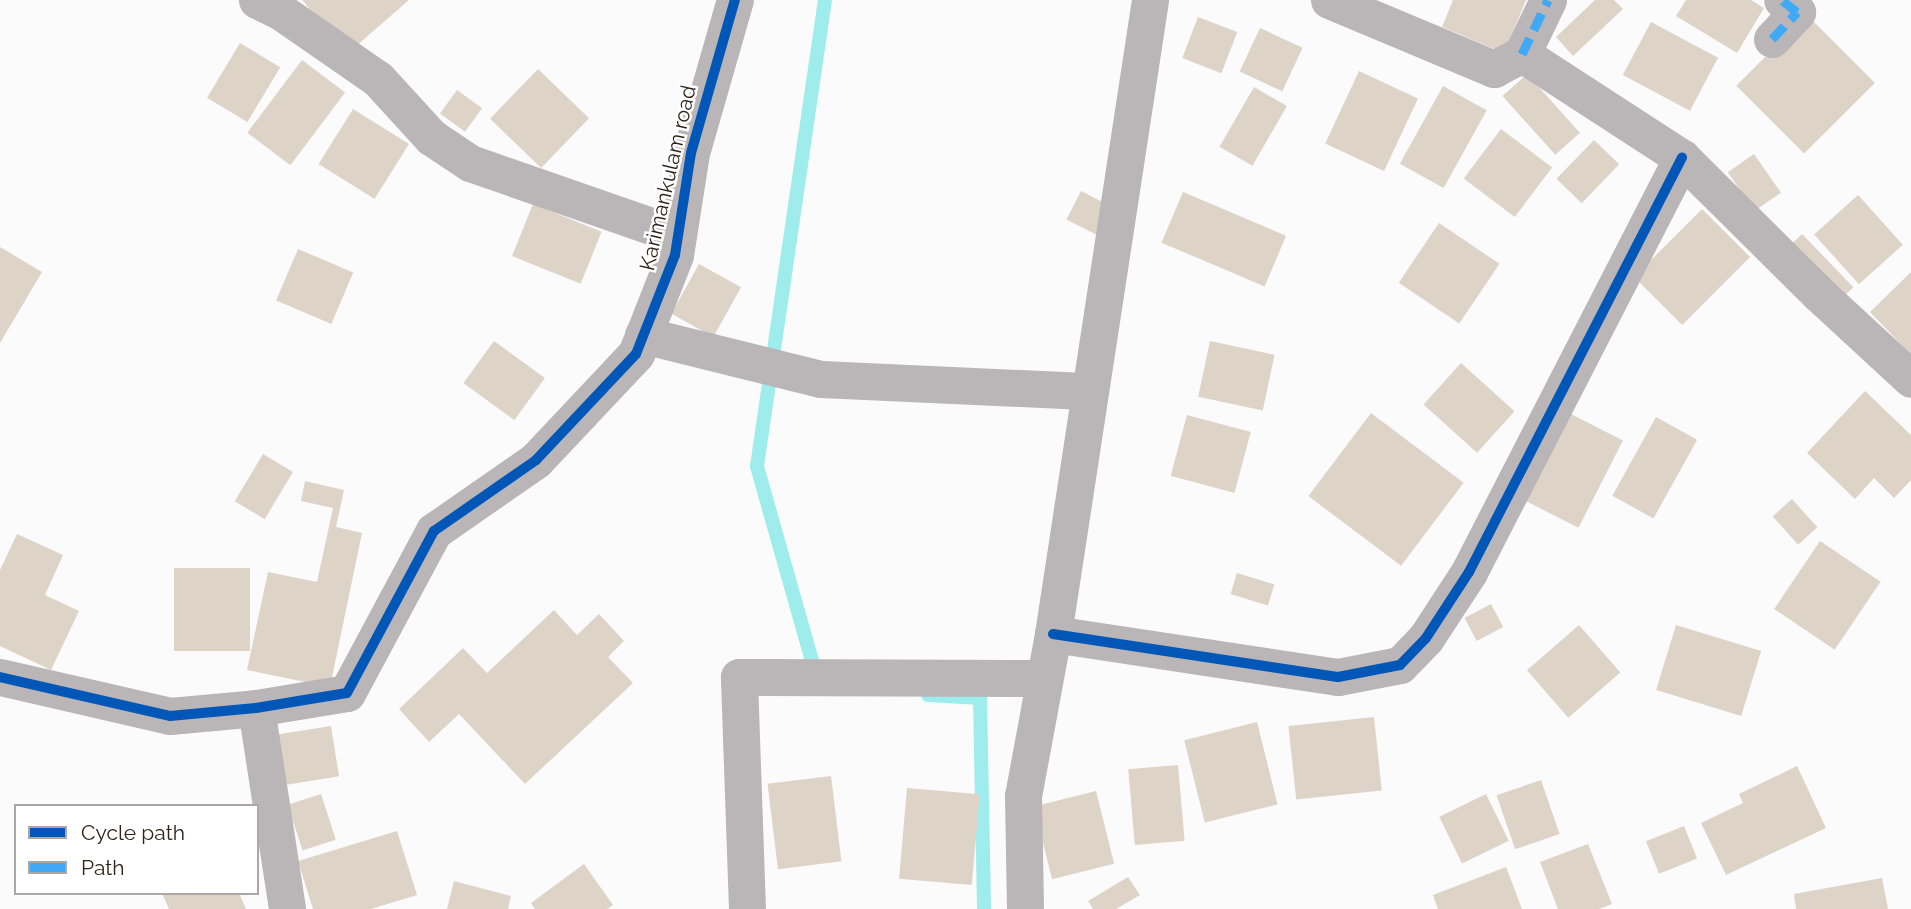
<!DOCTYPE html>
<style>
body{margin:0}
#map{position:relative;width:1911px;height:909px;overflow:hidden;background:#fbfbfb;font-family:Raleway,sans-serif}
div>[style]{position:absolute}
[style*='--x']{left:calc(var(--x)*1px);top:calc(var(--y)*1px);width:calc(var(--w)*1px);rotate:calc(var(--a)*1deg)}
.stream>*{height:14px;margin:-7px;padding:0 7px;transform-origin:7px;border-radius:7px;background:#9eedec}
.building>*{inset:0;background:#ded3c7;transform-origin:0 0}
.street>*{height:37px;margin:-18.5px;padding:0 18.5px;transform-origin:18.5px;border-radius:18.5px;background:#bab5b6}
.quiet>*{height:9px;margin-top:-4.5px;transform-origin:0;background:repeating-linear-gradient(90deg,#3fa9f5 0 18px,transparent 0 27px)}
.cycleway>*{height:10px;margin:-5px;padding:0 5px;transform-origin:5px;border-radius:5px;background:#0057b8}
span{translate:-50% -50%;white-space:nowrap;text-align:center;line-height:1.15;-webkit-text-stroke:5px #fff;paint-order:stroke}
.street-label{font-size:21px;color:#2f241a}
.legend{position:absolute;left:14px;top:804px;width:245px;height:91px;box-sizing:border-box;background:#fff;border:2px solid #aca7a3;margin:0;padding:9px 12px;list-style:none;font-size:21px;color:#2f241a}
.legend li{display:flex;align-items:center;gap:14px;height:35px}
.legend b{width:35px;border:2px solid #aca7a3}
</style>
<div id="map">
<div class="stream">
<i style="--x:816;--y:675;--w:217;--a:-105.8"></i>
<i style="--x:757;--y:466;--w:471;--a:-81.7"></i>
<i style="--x:928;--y:695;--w:52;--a:3.3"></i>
<i style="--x:980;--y:698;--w:211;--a:88.9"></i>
</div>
<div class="building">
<i style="clip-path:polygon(302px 0,409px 0,348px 53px)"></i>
<i style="clip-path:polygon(1453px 0,1526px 0,1504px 53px,1442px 27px)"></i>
<i style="clip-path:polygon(1595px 0,1614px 0,1623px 9px,1573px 56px,1556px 37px)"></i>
<i style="clip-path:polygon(1686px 0,1751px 0,1764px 8px,1737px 53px,1676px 16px)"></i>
<i style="left:1807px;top:15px;width:96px;height:100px;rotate:45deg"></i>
<i style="left:1198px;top:17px;width:42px;height:44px;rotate:21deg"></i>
<i style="left:1651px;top:22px;width:76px;height:60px;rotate:28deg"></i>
<i style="left:1260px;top:28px;width:47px;height:48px;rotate:25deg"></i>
<i style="left:240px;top:43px;width:47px;height:64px;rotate:31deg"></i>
<i style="left:302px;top:60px;width:54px;height:91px;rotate:37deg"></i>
<i style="left:538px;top:69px;width:71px;height:69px;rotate:44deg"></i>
<i style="left:1359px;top:71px;width:65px;height:80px;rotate:25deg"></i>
<i style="left:1527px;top:74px;width:79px;height:33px;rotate:48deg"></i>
<i style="left:1443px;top:86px;width:50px;height:89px;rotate:29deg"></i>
<i style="left:1254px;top:87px;width:38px;height:69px;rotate:30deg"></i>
<i style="left:457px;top:90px;width:31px;height:29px;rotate:36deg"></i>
<i style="left:353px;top:109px;width:66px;height:65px;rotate:32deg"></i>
<i style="left:1501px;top:129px;width:64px;height:62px;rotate:37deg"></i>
<i style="left:1594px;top:140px;width:35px;height:54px;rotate:44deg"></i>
<i style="left:1754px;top:154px;width:47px;height:32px;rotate:55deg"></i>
<i style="left:1081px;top:191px;width:33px;height:32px;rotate:27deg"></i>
<i style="left:1183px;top:192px;width:112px;height:55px;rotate:23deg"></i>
<i style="left:1858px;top:195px;width:67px;height:59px;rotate:48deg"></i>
<i style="left:533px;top:204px;width:74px;height:56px;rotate:22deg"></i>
<i style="left:1702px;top:209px;width:68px;height:96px;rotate:45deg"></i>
<i style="left:1439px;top:223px;width:73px;height:72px;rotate:34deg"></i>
<i style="left:1802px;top:234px;width:74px;height:20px;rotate:46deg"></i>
<i style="clip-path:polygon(0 247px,42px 272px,0 343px)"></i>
<i style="left:298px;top:249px;width:60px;height:56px;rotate:23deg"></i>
<i style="left:699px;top:264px;width:48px;height:57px;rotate:29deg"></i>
<i style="clip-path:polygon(1911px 272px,1911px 355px,1870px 312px)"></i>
<i style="left:494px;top:341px;width:63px;height:52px;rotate:36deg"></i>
<i style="left:1210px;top:341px;width:66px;height:57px;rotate:12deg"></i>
<i style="left:1461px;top:363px;width:72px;height:56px;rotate:42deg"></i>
<i style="clip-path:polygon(1865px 391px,1911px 435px,1911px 480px,1894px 498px,1874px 478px,1855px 499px,1807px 453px)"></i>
<i style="left:1565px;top:411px;width:65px;height:98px;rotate:27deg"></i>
<i style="left:1371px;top:413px;width:116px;height:104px;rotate:37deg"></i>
<i style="left:1187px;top:415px;width:66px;height:63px;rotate:15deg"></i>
<i style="left:1656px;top:417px;width:47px;height:90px;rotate:29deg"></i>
<i style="left:263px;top:454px;width:35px;height:55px;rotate:31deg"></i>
<i style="clip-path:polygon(305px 481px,344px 490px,336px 527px,362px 533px,330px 687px,247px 670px,268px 572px,317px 582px,333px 508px,301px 501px)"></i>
<i style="left:1792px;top:499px;width:38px;height:26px;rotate:48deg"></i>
<i style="clip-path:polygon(17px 534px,63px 555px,45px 595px,79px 611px,51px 670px,0 646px,0 570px)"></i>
<i style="left:1820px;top:541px;width:73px;height:82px;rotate:34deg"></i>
<i style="left:174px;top:568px;width:76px;height:83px"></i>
<i style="left:1237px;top:573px;width:39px;height:22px;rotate:17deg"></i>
<i style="left:1491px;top:604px;width:26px;height:30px;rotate:62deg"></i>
<i style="clip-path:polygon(554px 610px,577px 635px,599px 614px,624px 641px,608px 657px,633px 683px,525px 784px,459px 714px,429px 742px,399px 709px,463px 648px,487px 673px)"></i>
<i style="left:1579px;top:625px;width:63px;height:69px;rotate:49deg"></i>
<i style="left:1676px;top:625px;width:89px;height:68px;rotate:17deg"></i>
<i style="left:1374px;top:717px;width:74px;height:86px;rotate:84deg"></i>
<i style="left:1257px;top:722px;width:85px;height:75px;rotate:76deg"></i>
<i style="left:331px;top:726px;width:51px;height:56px;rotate:81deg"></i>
<i style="left:1178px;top:765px;width:76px;height:50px;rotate:85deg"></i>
<i style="clip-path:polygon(1797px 766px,1826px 828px,1726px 875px,1701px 823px,1743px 803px,1739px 794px)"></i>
<i style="left:831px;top:776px;width:86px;height:64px;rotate:83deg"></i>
<i style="left:1541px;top:780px;width:57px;height:47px;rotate:71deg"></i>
<i style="left:907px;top:788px;width:73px;height:91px;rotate:5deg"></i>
<i style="left:1096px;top:791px;width:75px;height:64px;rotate:76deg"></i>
<i style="left:321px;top:794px;width:48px;height:35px;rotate:72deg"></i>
<i style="left:1486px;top:794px;width:52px;height:52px;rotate:64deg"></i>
<i style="left:1684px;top:826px;width:35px;height:41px;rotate:68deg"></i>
<i style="clip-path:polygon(397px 831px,417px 895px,371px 909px,313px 909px,298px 861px)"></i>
<i style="clip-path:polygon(1588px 844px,1612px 904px,1599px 909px,1558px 909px,1540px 862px)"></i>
<i style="clip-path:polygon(584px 864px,613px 905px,607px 909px,535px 909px,531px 903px)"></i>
<i style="clip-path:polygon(1506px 867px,1522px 909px,1438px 909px,1433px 895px)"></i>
<i style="clip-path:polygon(1128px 877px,1140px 895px,1116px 909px,1093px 909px,1088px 901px)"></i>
<i style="clip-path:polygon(1882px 878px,1888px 909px,1796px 909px,1794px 894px)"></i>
<i style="clip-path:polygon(454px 881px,511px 896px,508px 909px,447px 909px)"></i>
<i style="clip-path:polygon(162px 893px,239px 893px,246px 909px,169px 909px)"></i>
</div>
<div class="street">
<i style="--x:257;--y:0;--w:25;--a:26"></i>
<i style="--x:280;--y:11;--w:119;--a:34.8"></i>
<i style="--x:378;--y:79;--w:79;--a:47.6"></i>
<i style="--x:431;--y:137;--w:47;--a:33.7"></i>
<i style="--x:470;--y:163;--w:219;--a:19.2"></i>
<i style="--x:1329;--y:0;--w:179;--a:22.7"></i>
<i style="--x:1494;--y:69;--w:32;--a:-28"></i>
<i style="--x:1522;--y:54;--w:191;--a:33"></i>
<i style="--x:1682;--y:158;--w:193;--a:44.8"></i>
<i style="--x:1819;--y:294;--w:125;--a:42.7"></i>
<i style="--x:1772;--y:39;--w:37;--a:-47"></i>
<i style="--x:1797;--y:12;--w:19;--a:-141"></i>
<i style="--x:1522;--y:54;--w:60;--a:-64.3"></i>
<i style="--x:643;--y:335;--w:183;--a:13.9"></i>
<i style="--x:821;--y:379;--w:269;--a:2.6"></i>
<i style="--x:1053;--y:634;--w:288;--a:8.6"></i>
<i style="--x:1338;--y:677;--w:63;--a:-11"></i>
<i style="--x:1400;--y:665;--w:37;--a:-46"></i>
<i style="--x:1426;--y:638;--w:79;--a:-56.9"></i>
<i style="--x:1469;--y:572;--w:466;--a:-62.8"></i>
<i style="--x:0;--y:677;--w:174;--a:12.9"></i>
<i style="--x:170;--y:716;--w:86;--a:-5.3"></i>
<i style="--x:256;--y:708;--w:92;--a:-9.4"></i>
<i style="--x:347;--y:693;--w:184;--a:-61.8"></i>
<i style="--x:434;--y:531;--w:124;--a:-34.8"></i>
<i style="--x:536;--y:460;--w:146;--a:-46.7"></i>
<i style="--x:636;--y:354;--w:106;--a:-68.5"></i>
<i style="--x:675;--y:255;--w:103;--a:-81.1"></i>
<i style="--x:691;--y:153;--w:159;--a:-74"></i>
<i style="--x:256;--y:708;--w:203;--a:81.2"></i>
<i style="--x:747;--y:909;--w:232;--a:-92"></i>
<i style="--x:739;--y:677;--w:305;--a:0.2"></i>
<i style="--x:1025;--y:909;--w:113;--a:-91"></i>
<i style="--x:1023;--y:796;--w:165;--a:-79.5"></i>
<i style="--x:1053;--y:634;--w:641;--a:-81.3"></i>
</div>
<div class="quiet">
<i style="--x:1772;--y:39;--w:37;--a:-47"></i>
<i style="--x:1797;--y:12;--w:19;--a:-141"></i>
<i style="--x:1522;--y:54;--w:60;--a:-64.3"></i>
</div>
<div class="cycleway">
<i style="--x:1053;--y:634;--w:288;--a:8.6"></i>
<i style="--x:1338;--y:677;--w:63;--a:-11"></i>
<i style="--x:1400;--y:665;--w:37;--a:-46"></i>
<i style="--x:1426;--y:638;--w:79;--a:-56.9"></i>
<i style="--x:1469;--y:572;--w:466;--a:-62.8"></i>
<i style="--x:0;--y:677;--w:174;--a:12.9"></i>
<i style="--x:170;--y:716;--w:86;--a:-5.3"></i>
<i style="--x:256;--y:708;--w:92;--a:-9.4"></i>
<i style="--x:347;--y:693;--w:184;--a:-61.8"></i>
<i style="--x:434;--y:531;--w:124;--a:-34.8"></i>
<i style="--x:536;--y:460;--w:146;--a:-46.7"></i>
<i style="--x:636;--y:354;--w:106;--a:-68.5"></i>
<i style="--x:675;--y:255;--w:103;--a:-81.1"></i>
<i style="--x:691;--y:153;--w:159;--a:-74"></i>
</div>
<div class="street-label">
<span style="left:668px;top:178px;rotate:-77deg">Karimankulam road</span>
</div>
<ul class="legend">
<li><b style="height:9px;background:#0057b8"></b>Cycle path</li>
<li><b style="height:9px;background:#3fa9f5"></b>Path</li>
</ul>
</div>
